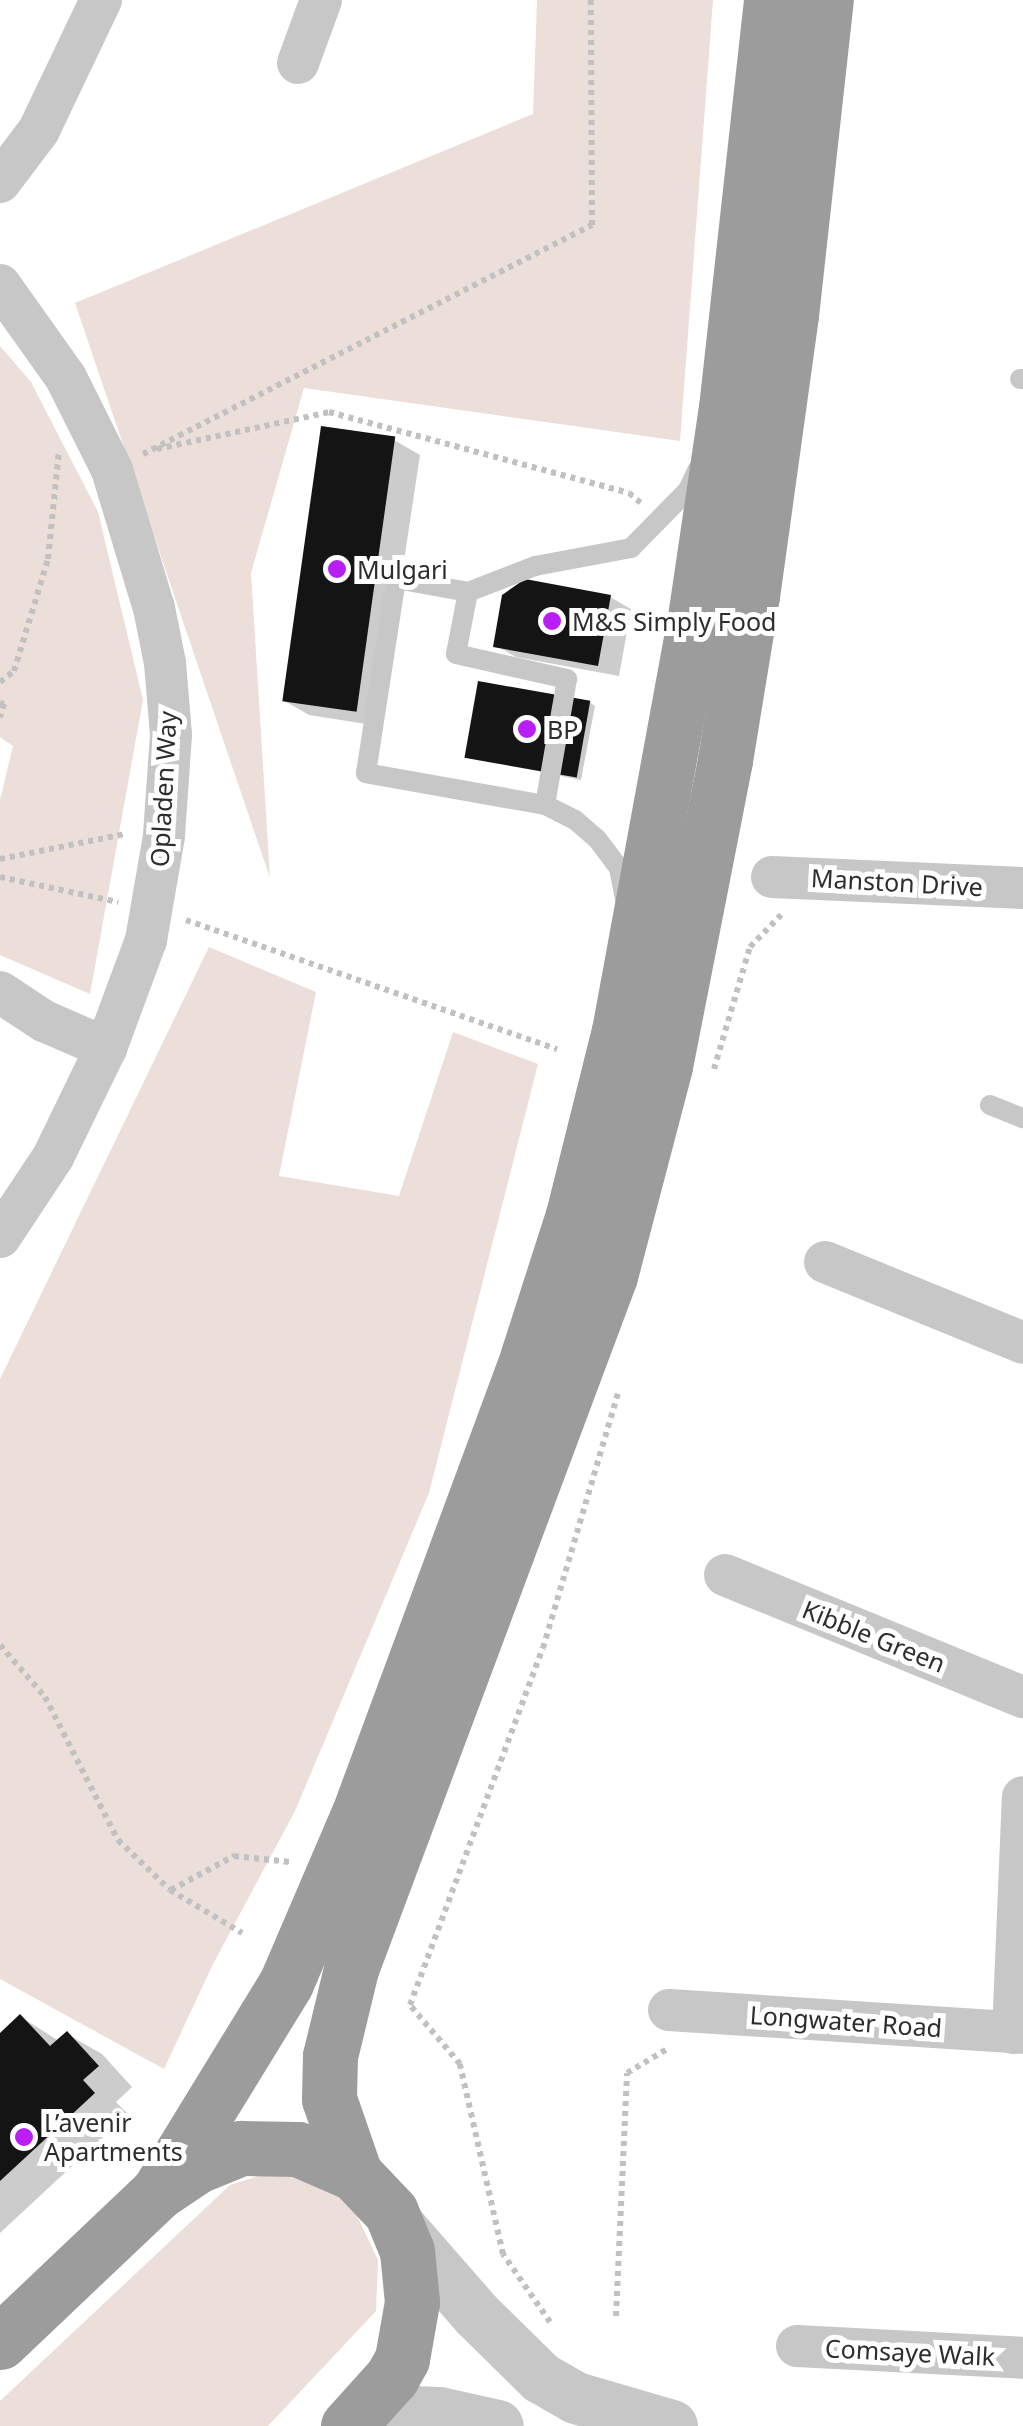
<!DOCTYPE html>
<meta charset="utf-8">
<style>
body{margin:0}
#map{position:relative;width:1023px;height:2426px;overflow:hidden;background:#fff;font-family:"Noto Sans",sans-serif}
div>[style]{position:absolute}
[style*='--x']{left:calc(var(--x)*1px);top:calc(var(--y)*1px);width:calc(var(--w)*1px);rotate:calc(var(--a)*1deg)}
.green>*{inset:0;background:#ecded9}
.shadow>*{inset:0;background:#0003}
.building>*{inset:0;background:#141414;transform-origin:0 0}
.path>*{height:6px;margin-top:-3px;transform-origin:0;background:repeating-linear-gradient(90deg,#c1c1c1 0 5px,transparent 0 10px)}
.service>*{height:20px;margin:-10px;padding:0 10px;transform-origin:10px;border-radius:10px;background:#c7c7c7}
.minor>*{height:42px;margin:-21px;padding:0 21px;transform-origin:21px;border-radius:21px;background:#c7c7c7}
.tertiary>*{height:52px;margin:-26px;padding:0 26px;transform-origin:26px;border-radius:26px;background:#c7c7c7}
.trunk>*{height:55px;margin:-27.5px;padding:0 27.5px;transform-origin:27.5px;border-radius:27.5px;background:#9c9c9c}
.dots>*{width:28px;height:28px;translate:-50% -50%;box-sizing:border-box;border:5px solid #fff;border-radius:50%}
span{translate:-50% -50%;white-space:nowrap;text-align:center;line-height:1.15;-webkit-text-stroke:10px #fff;paint-order:stroke}
.poi-label{font-size:25px;color:#2d2d2d}
.left{translate:0 -50%;text-align:left}
.street-label{font-size:25px;color:#2d2d2d}
</style>
<div id="map">
<div class="green">
<i style="clip-path:polygon(537px 0,713px 0,680px 441px,304px 388px,251px 573px,270px 878px,75px 303px,533px 114px)"></i>
<i style="clip-path:polygon(0 346px,31px 382px,98px 512px,143px 700px,90px 994px,0 955px,0 800px,13px 746px,0 737px)"></i>
<i style="clip-path:polygon(209px 947px,316px 992px,279px 1176px,399px 1196px,453px 1032px,538px 1064px,429px 1493px,295px 1811px,212px 1966px,164px 2069px,0 1979px,0 1379px)"></i>
<i style="clip-path:polygon(280px 2169px,351px 2203px,378px 2260px,376px 2311px,268px 2426px,0 2426px,0 2401px,230px 2185px)"></i>
</div>
<div class="shadow">
<i style="clip-path:polygon(394px 440px,420px 455px,379px 726px,309px 715px,283px 700px)"></i>
<i style="clip-path:polygon(610px 597px,631px 609px,619px 676px,516px 657px,495px 645px)"></i>
<i style="clip-path:polygon(589px 702px,595px 706px,581px 780px,467px 757px)"></i>
<i style="clip-path:polygon(21px 2017px,59px 2041px,67px 2034px,102px 2054px,132px 2087px,116px 2102px,128px 2114px,0 2233px,0 2036px)"></i>
</div>
<div class="building">
<i style="left:321px;top:426px;width:75px;height:278px;rotate:8deg"></i>
<i style="clip-path:polygon(525px 579px,611px 595px,598px 666px,493px 647px,502px 595px)"></i>
<i style="left:478px;top:681px;width:114px;height:78px;rotate:10deg"></i>
<i style="clip-path:polygon(20px 2014px,50px 2046px,67px 2031px,99px 2066px,83px 2080px,95px 2093px,0 2181px,0 2033px)"></i>
</div>
<div class="path">
<i style="--x:157;--y:449;--w:176;--a:-12.1"></i>
<i style="--x:329;--y:412;--w:311;--a:15.1"></i>
<i style="--x:629;--y:493;--w:16;--a:40"></i>
<i style="--x:143;--y:454;--w:504;--a:-27.02"></i>
<i style="--x:592;--y:225;--w:225;--a:-90.3"></i>
<i style="--x:0;--y:682;--w:18;--a:-38"></i>
<i style="--x:14;--y:671;--w:117;--a:-73.1"></i>
<i style="--x:48;--y:559;--w:109;--a:-84.2"></i>
<i style="--x:0;--y:703;--w:4;--a:14"></i>
<i style="--x:4;--y:704;--w:14;--a:107"></i>
<i style="--x:0;--y:859;--w:127;--a:-11.3"></i>
<i style="--x:0;--y:877;--w:121;--a:12"></i>
<i style="--x:186;--y:920;--w:393;--a:19.2"></i>
<i style="--x:714;--y:1069;--w:127;--a:-73.6"></i>
<i style="--x:750;--y:947;--w:45;--a:-45.9"></i>
<i style="--x:0;--y:1645;--w:69;--a:49.1"></i>
<i style="--x:45;--y:1697;--w:161;--a:63"></i>
<i style="--x:118;--y:1840;--w:72;--a:43.9"></i>
<i style="--x:170;--y:1890;--w:84;--a:30.8"></i>
<i style="--x:171;--y:1890;--w:72;--a:-28.4"></i>
<i style="--x:234;--y:1856;--w:56;--a:6.1"></i>
<i style="--x:616;--y:2316;--w:243;--a:-87.4"></i>
<i style="--x:627;--y:2073;--w:49;--a:-30.8"></i>
<i style="--x:550;--y:2322;--w:83;--a:-124.7"></i>
<i style="--x:503;--y:2254;--w:195;--a:-102.8"></i>
<i style="--x:460;--y:2064;--w:77;--a:-130.3"></i>
<i style="--x:410;--y:2005;--w:381;--a:-69.6"></i>
<i style="--x:543;--y:1648;--w:266;--a:-73.6"></i>
</div>
<div class="service">
<i style="--x:1020;--y:379;--w:3;--a:0"></i>
<i style="--x:468;--y:592;--w:63;--a:101"></i>
<i style="--x:456;--y:654;--w:114;--a:12.7"></i>
<i style="--x:567;--y:679;--w:128;--a:99.9"></i>
<i style="--x:625;--y:899;--w:32;--a:-101"></i>
<i style="--x:619;--y:868;--w:36;--a:-127"></i>
<i style="--x:597;--y:839;--w:29;--a:-139"></i>
<i style="--x:575;--y:820;--w:34;--a:-153"></i>
<i style="--x:545;--y:805;--w:182;--a:-169.9"></i>
<i style="--x:366;--y:773;--w:196;--a:-81.2"></i>
<i style="--x:396;--y:579;--w:73;--a:10.2"></i>
<i style="--x:468;--y:592;--w:72;--a:-21.2"></i>
<i style="--x:535;--y:566;--w:98;--a:-10.6"></i>
<i style="--x:631;--y:548;--w:81;--a:-45.5"></i>
<i style="--x:688;--y:490;--w:23;--a:-65"></i>
<i style="--x:990;--y:1105;--w:35;--a:22"></i>
</div>
<div class="minor">
<i style="--x:298;--y:63;--w:67;--a:-69.9"></i>
<i style="--x:0;--y:182;--w:65;--a:-53.1"></i>
<i style="--x:39;--y:130;--w:144;--a:-64.5"></i>
<i style="--x:0;--y:285;--w:114;--a:54.6"></i>
<i style="--x:66;--y:378;--w:103;--a:63.4"></i>
<i style="--x:112;--y:470;--w:144;--a:73.1"></i>
<i style="--x:154;--y:608;--w:56;--a:78.7"></i>
<i style="--x:165;--y:663;--w:72;--a:85.2"></i>
<i style="--x:171;--y:735;--w:101;--a:94"></i>
<i style="--x:164;--y:836;--w:106;--a:99.8"></i>
<i style="--x:146;--y:940;--w:115;--a:110.3"></i>
<i style="--x:106;--y:1048;--w:121;--a:115.9"></i>
<i style="--x:53;--y:1157;--w:96;--a:123.5"></i>
<i style="--x:772;--y:877;--w:251;--a:2.5"></i>
<i style="--x:0;--y:992;--w:53;--a:33.4"></i>
<i style="--x:44;--y:1021;--w:68;--a:23.5"></i>
<i style="--x:825;--y:1262;--w:214;--a:22.2"></i>
<i style="--x:725;--y:1575;--w:322;--a:22.3"></i>
<i style="--x:669;--y:2010;--w:355;--a:3.7"></i>
<i style="--x:1013;--y:2033;--w:236;--a:-87.6"></i>
<i style="--x:797;--y:2346;--w:226;--a:3"></i>
</div>
<div class="tertiary">
<i style="--x:400;--y:2227;--w:117;--a:48.8"></i>
<i style="--x:477;--y:2315;--w:90;--a:44.5"></i>
<i style="--x:541;--y:2378;--w:40;--a:29.7"></i>
<i style="--x:576;--y:2398;--w:100;--a:16.3"></i>
<i style="--x:365;--y:2410;--w:74;--a:2.3"></i>
<i style="--x:439;--y:2413;--w:60;--a:12.4"></i>
</div>
<div class="trunk">
<i style="--x:355;--y:2174;--w:79;--a:-109.1"></i>
<i style="--x:329;--y:2099;--w:43;--a:-88.7"></i>
<i style="--x:330;--y:2056;--w:89;--a:-76.4"></i>
<i style="--x:351;--y:1969;--w:740;--a:-69.51"></i>
<i style="--x:610;--y:1276;--w:217;--a:-75.3"></i>
<i style="--x:665;--y:1066;--w:312;--a:-78.9"></i>
<i style="--x:725;--y:760;--w:166;--a:-80.7"></i>
<i style="--x:752;--y:596;--w:284;--a:-82.1"></i>
<i style="--x:791;--y:315;--w:317;--a:-83.7"></i>
<i style="--x:158;--y:2192;--w:245;--a:-58.5"></i>
<i style="--x:286;--y:1983;--w:185;--a:-66.8"></i>
<i style="--x:359;--y:1813;--w:488;--a:-69.7"></i>
<i style="--x:528;--y:1355;--w:147;--a:-72.2"></i>
<i style="--x:573;--y:1215;--w:190;--a:-76"></i>
<i style="--x:619;--y:1031;--w:414;--a:-79.6"></i>
<i style="--x:694;--y:624;--w:218;--a:-81.6"></i>
<i style="--x:726;--y:408;--w:410;--a:-83.7"></i>
<i style="--x:0;--y:2342;--w:218;--a:-43.5"></i>
<i style="--x:158;--y:2192;--w:47;--a:-33.7"></i>
<i style="--x:197;--y:2166;--w:48;--a:-22.2"></i>
<i style="--x:241;--y:2148;--w:57;--a:1"></i>
<i style="--x:298;--y:2149;--w:62;--a:23.7"></i>
<i style="--x:355;--y:2174;--w:52;--a:46.5"></i>
<i style="--x:391;--y:2212;--w:42;--a:67.7"></i>
<i style="--x:407;--y:2251;--w:51;--a:84.4"></i>
<i style="--x:412;--y:2302;--w:58;--a:100"></i>
<i style="--x:402;--y:2359;--w:21;--a:119"></i>
<i style="--x:392;--y:2377;--w:66;--a:131.9"></i>
</div>
<div class="dots">
<i style="left:337px;top:569px;background:#b91ef5"></i>
<i style="left:552px;top:621px;background:#b91ef5"></i>
<i style="left:527px;top:729px;background:#b91ef5"></i>
<i style="left:24px;top:2137px;background:#b91ef5"></i>
</div>
<div class="poi-label">
<span class="left" style="left:357px;top:569px">Mulgari</span>
<span class="left" style="left:572px;top:621px">M&amp;S Simply Food</span>
<span class="left" style="left:547px;top:729px">BP</span>
<span class="left" style="left:44px;top:2137px">L’avenir<br>Apartments</span>
</div>
<div class="street-label">
<span style="left:163px;top:789px;rotate:-87deg">Opladen Way</span>
<span style="left:897px;top:882px;rotate:3deg">Manston Drive</span>
<span style="left:874px;top:1636px;rotate:22deg">Kibble Green</span>
<span style="left:846px;top:2021px;rotate:4deg">Longwater Road</span>
<span style="left:910px;top:2352px;rotate:3deg">Comsaye Walk</span>
</div>
</div>
